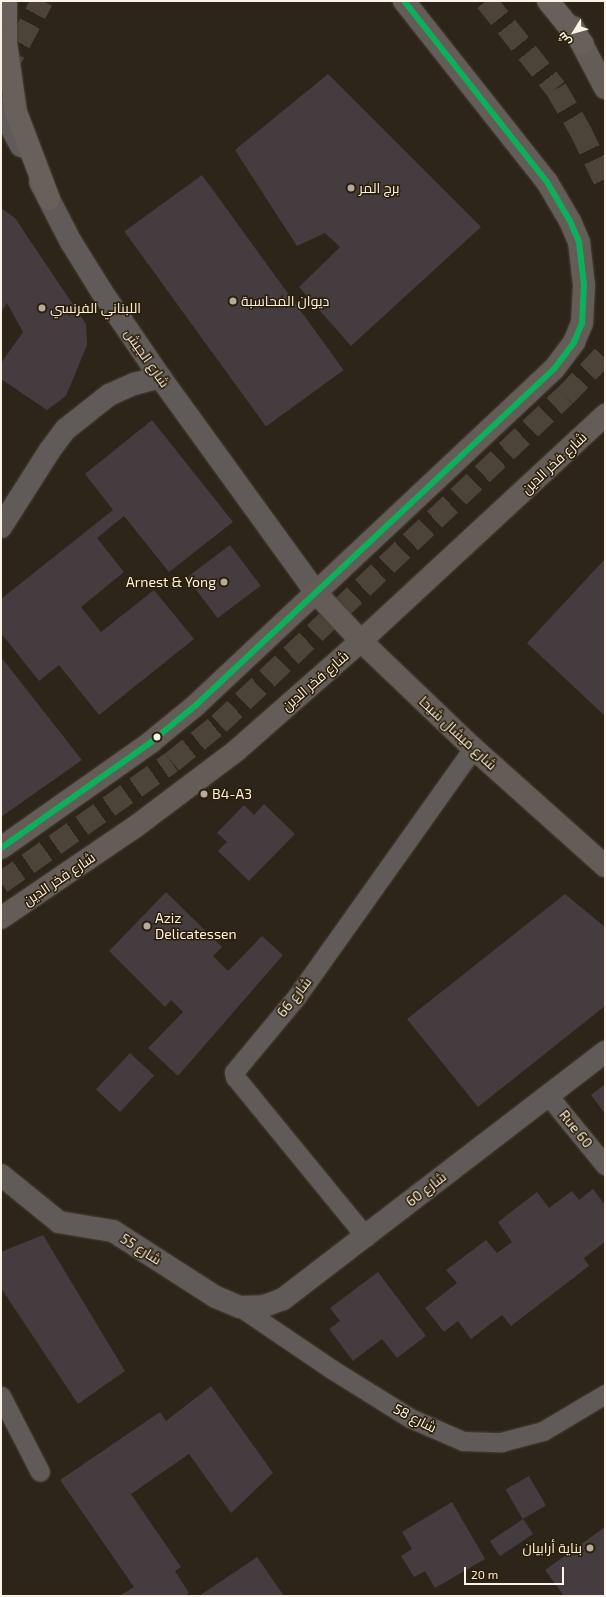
<!DOCTYPE html>
<meta charset="utf-8">
<style>
body{margin:0}
#map{position:relative;width:606px;height:1597px;overflow:hidden;background:#2d2519;font-family:"Exo 2",Cairo,sans-serif}
div>[style]{position:absolute}
[style*='--x']{left:calc(var(--x)*1px);top:calc(var(--y)*1px);width:calc(var(--w)*1px);rotate:calc(var(--a)*1deg)}
.building>*{inset:0;background:#443c3f;transform-origin:0 0}
.highway-tunnel>*{height:22px;margin-top:-11px;transform-origin:0;background:repeating-linear-gradient(90deg,#4c4438 0 22px,transparent 0 33px)}
.roads{filter:drop-shadow(0 0 1px #484137) drop-shadow(0 0 1px #484137)}
.lane>*{height:19px;margin:-9.5px;padding:0 9.5px;transform-origin:9.5px;border-radius:9.5px;background:#605b58}
.street>*{height:22px;margin:-11px;padding:0 11px;transform-origin:11px;border-radius:11px;background:#605b58}
.secondary>*{height:22px;margin:-11px;padding:0 11px;transform-origin:11px;border-radius:11px;background:#635c57}
.highway>*{height:22px;margin:-11px;padding:0 11px;transform-origin:11px;border-radius:11px;background:#68605a}
.bus-1>*{height:6px;margin:-3px;padding:0 3px;transform-origin:3px;border-radius:3px;background:#0daf5c}
.dots>*{width:11px;height:11px;translate:-50% -50%;box-sizing:border-box;border:2px solid #2b1d07;border-radius:50%}
span{translate:-50% -50%;white-space:nowrap;text-align:center;line-height:1.15;-webkit-text-stroke:3px #2b1d07;paint-order:stroke}
.poi-label{font-size:14px;color:#fcf3e6}
.left{translate:0 -50%;text-align:left}
.right{translate:-100% -50%;text-align:right}
.street-label{font-size:14px;color:#fcf3e6}
.frame{position:absolute;inset:0;border:2px solid #fcf3e6;pointer-events:none}
.north{position:absolute;left:554px;top:12px;width:40px;height:40px;-webkit-text-stroke:3px #2b1d07;paint-order:stroke;rotate:233deg;font-size:11px;font-weight:700;line-height:16px;text-align:center;color:#fcf3e6}
.north::after{content:'';display:block;margin:auto;width:14px;height:18px;background:#fcf3e6;clip-path:polygon(50% 0,100% 100%,50% 72%,0 100%)}
.scale{position:absolute;left:464px;top:1567px;width:100px;height:18px;box-sizing:border-box;border:2px solid #fcf3e6;border-top:0;padding-left:5px;font-size:12px;line-height:14px;white-space:nowrap;color:#fcf3e6;-webkit-text-stroke:3px #2b1d07;paint-order:stroke}
</style>
<div id="map">
<div class="building">
<i style="clip-path:polygon(328px 74px,481px 227px,351px 346px,299px 287px,340px 247px,325px 233px,297px 246px,235px 150px)"></i>
<i style="left:202px;top:175px;width:241px;height:96px;rotate:54deg"></i>
<i style="clip-path:polygon(1px 208px,15px 218px,86px 324px,87px 345px,66px 396px,47px 410px,1px 379px,1px 363px,23px 332px,7px 303px,1px 312px)"></i>
<i style="clip-path:polygon(152px 420px,233px 522px,169px 572px,124px 516px,97px 538px,124px 572px,81px 607px,101px 632px,154px 590px,194px 639px,99px 715px,59px 665px,39px 681px,1px 633px,1px 599px,113px 510px,85px 474px)"></i>
<i style="left:230px;top:545px;width:51px;height:54px;rotate:53deg"></i>
<i style="clip-path:polygon(605px 559px,605px 716px,527px 643px)"></i>
<i style="clip-path:polygon(1px 657px,82px 760px,1px 817px)"></i>
<i style="clip-path:polygon(264px 804px,295px 834px,249px 881px,218px 851px,227px 842px,217px 833px,244px 805px,254px 815px)"></i>
<i style="clip-path:polygon(166px 892px,222px 947px,213px 956px,228px 971px,262px 936px,283px 955px,178px 1076px,148px 1048px,183px 1012px,171px 1000px,165px 1007px,109px 951px)"></i>
<i style="clip-path:polygon(565px 894px,605px 927px,605px 1006px,478px 1107px,407px 1019px)"></i>
<i style="left:130px;top:1053px;width:33px;height:50px;rotate:43deg"></i>
<i style="clip-path:polygon(605px 1084px,605px 1114px,591px 1095px)"></i>
<i style="clip-path:polygon(593px 1189px,605px 1205px,605px 1242px,584px 1258px,589px 1266px,511px 1326px,502px 1315px,471px 1339px,458px 1321px,444px 1332px,425px 1308px,457px 1283px,446px 1270px,486px 1240px,497px 1253px,512px 1242px,498px 1222px,537px 1192px,549px 1208px,572px 1191px,579px 1200px)"></i>
<i style="clip-path:polygon(43px 1235px,125px 1371px,78px 1404px,1px 1288px,1px 1252px)"></i>
<i style="clip-path:polygon(378px 1272px,426px 1336px,397px 1358px,382px 1339px,353px 1361px,329px 1329px,340px 1321px,330px 1308px)"></i>
<i style="clip-path:polygon(211px 1386px,273px 1473px,231px 1513px,189px 1454px,131px 1494px,181px 1567px,175px 1571px,189px 1593px,185px 1596px,119px 1596px,134px 1587px,60px 1480px,160px 1412px,166px 1421px)"></i>
<i style="left:529px;top:1476px;width:34px;height:27px;rotate:60deg"></i>
<i style="clip-path:polygon(452px 1502px,485px 1559px,435px 1588px,425px 1571px,414px 1577px,401px 1556px,412px 1549px,402px 1532px)"></i>
<i style="left:523px;top:1519px;width:18px;height:40px;rotate:56deg"></i>
<i style="clip-path:polygon(605px 1527px,605px 1596px,564px 1596px,545px 1570px)"></i>
<i style="clip-path:polygon(257px 1557px,284px 1596px,199px 1596px)"></i>
</div>
<div class="highway-tunnel">
<i style="--x:486;--y:1;--w:112;--a:51.5"></i>
<i style="--x:556;--y:89;--w:48;--a:59.7"></i>
<i style="--x:580;--y:130;--w:58;--a:64.3"></i>
<i style="--x:4;--y:72;--w:81;--a:-61.8"></i>
<i style="--x:1;--y:883;--w:209;--a:-35.3"></i>
<i style="--x:172;--y:762;--w:60;--a:-39"></i>
<i style="--x:219;--y:724;--w:477;--a:-43.5"></i>
<i style="--x:565;--y:396;--w:58;--a:-46.4"></i>
</div>
<div class="roads">
<div class="lane">
<i style="--x:547;--y:1094;--w:92;--a:50.8"></i>
<i style="--x:366;--y:1237;--w:207;--a:-129.3"></i>
<i style="--x:235;--y:1077;--w:5;--a:-101"></i>
<i style="--x:234;--y:1072;--w:99;--a:-50.3"></i>
<i style="--x:297;--y:996;--w:304;--a:-54.6"></i>
<i style="--x:240;--y:1307;--w:112;--a:34.1"></i>
<i style="--x:333;--y:1370;--w:91;--a:31.9"></i>
<i style="--x:410;--y:1418;--w:58;--a:23.5"></i>
<i style="--x:463;--y:1441;--w:38;--a:2"></i>
<i style="--x:501;--y:1442;--w:43;--a:-14.7"></i>
<i style="--x:543;--y:1431;--w:72;--a:-30.8"></i>
<i style="--x:1;--y:1396;--w:85;--a:62.8"></i>
</div>
<div class="street">
<i style="--x:1;--y:108;--w:43;--a:62.2"></i>
<i style="--x:40;--y:182;--w:68;--a:62.7"></i>
<i style="--x:71;--y:242;--w:59;--a:58.2"></i>
<i style="--x:102;--y:292;--w:103;--a:55.7"></i>
<i style="--x:160;--y:377;--w:268;--a:54.1"></i>
<i style="--x:1;--y:527;--w:91;--a:-57.5"></i>
<i style="--x:50;--y:450;--w:26;--a:-53"></i>
<i style="--x:66;--y:429;--w:55;--a:-38.3"></i>
<i style="--x:109;--y:395;--w:27;--a:-24"></i>
<i style="--x:134;--y:384;--w:27;--a:-15"></i>
<i style="--x:1;--y:1175;--w:75;--a:39"></i>
<i style="--x:59;--y:1222;--w:55;--a:9.5"></i>
<i style="--x:113;--y:1231;--w:122;--a:32.7"></i>
<i style="--x:216;--y:1297;--w:26;--a:23"></i>
<i style="--x:240;--y:1307;--w:24;--a:-2"></i>
<i style="--x:264;--y:1306;--w:20;--a:-20"></i>
<i style="--x:283;--y:1299;--w:406;--a:-37.5"></i>
</div>
<div class="secondary">
<i style="--x:573;--y:27;--w:69;--a:62.3"></i>
<i style="--x:317;--y:594;--w:64;--a:46.9"></i>
<i style="--x:361;--y:641;--w:155;--a:43.7"></i>
<i style="--x:473;--y:748;--w:177;--a:41.8"></i>
<i style="--x:1;--y:848;--w:184;--a:-35.2"></i>
<i style="--x:151;--y:742;--w:58;--a:-39.4"></i>
<i style="--x:196;--y:705;--w:491;--a:-43.2"></i>
<i style="--x:554;--y:369;--w:34;--a:-53"></i>
<i style="--x:574;--y:342;--w:21;--a:-67"></i>
<i style="--x:582;--y:323;--w:38;--a:-87"></i>
<i style="--x:584;--y:285;--w:43;--a:-96.6"></i>
<i style="--x:579;--y:242;--w:23;--a:-113"></i>
<i style="--x:570;--y:221;--w:45;--a:-120.5"></i>
<i style="--x:547;--y:182;--w:231;--a:-128.3"></i>
<i style="--x:1;--y:918;--w:162;--a:-34.2"></i>
<i style="--x:135;--y:827;--w:128;--a:-37"></i>
<i style="--x:237;--y:750;--w:165;--a:-41.3"></i>
<i style="--x:361;--y:641;--w:333;--a:-42.8"></i>
</div>
<div class="highway">
<i style="--x:6;--y:1;--w:41;--a:90"></i>
<i style="--x:6;--y:42;--w:71;--a:81.9"></i>
<i style="--x:16;--y:112;--w:93;--a:69.2"></i>
<i style="--x:548;--y:1;--w:55;--a:50.9"></i>
</div>
</div>
<div class="bus-1">
<i style="--x:1;--y:848;--w:184;--a:-35.2"></i>
<i style="--x:151;--y:742;--w:58;--a:-39.4"></i>
<i style="--x:196;--y:705;--w:491;--a:-43.2"></i>
<i style="--x:554;--y:369;--w:34;--a:-53"></i>
<i style="--x:574;--y:342;--w:21;--a:-67"></i>
<i style="--x:582;--y:323;--w:38;--a:-87"></i>
<i style="--x:584;--y:285;--w:43;--a:-96.6"></i>
<i style="--x:579;--y:242;--w:23;--a:-113"></i>
<i style="--x:570;--y:221;--w:45;--a:-120.5"></i>
<i style="--x:547;--y:182;--w:231;--a:-128.3"></i>
</div>
<div class="dots">
<i style="left:351px;top:188px;background:#b4ab9e"></i>
<i style="left:233px;top:301px;background:#b4ab9e"></i>
<i style="left:42px;top:308px;background:#b4ab9e"></i>
<i style="left:224px;top:582px;background:#b4ab9e"></i>
<i style="left:157px;top:737px;background:#fcf3e6"></i>
<i style="left:204px;top:794px;background:#b4ab9e"></i>
<i style="left:147px;top:926px;background:#b4ab9e"></i>
<i style="left:590px;top:1548px;background:#b4ab9e"></i>
</div>
<div class="poi-label">
<span class="left" style="left:359px;top:188px">برج المر</span>
<span class="left" style="left:241px;top:301px">ديوان المحاسبة</span>
<span class="left" style="left:50px;top:308px">اللبناني الفرنسي</span>
<span class="right" style="left:216px;top:582px">Arnest &amp; Yong</span>
<span class="left" style="left:212px;top:794px">B4-A3</span>
<span class="left" style="left:155px;top:926px">Aziz<br>Delicatessen</span>
<span class="right" style="left:582px;top:1548px">بناية أرابيان</span>
</div>
<div class="street-label">
<span style="left:147px;top:358px;rotate:55deg">شارع الجيش</span>
<span style="left:554px;top:463px;rotate:-43deg">شارع فخر الدين</span>
<span style="left:315px;top:681px;rotate:-41deg">شارع فخر الدين</span>
<span style="left:458px;top:733px;rotate:43deg">شارع ميشال شيحا</span>
<span style="left:59px;top:879px;rotate:-34deg">شارع فخر الدين</span>
<span style="left:294px;top:997px;rotate:-52deg">شارع 66</span>
<span style="left:576px;top:1129px;rotate:51deg">Rue 60</span>
<span style="left:426px;top:1189px;rotate:-38deg">شارع 60</span>
<span style="left:141px;top:1249px;rotate:32deg">شارع 55</span>
<span style="left:415px;top:1418px;rotate:27deg">شارع 58</span>
</div>
<div class="frame"></div>
<div class="north">ش</div>
<div class="scale">20 m</div>
</div>
